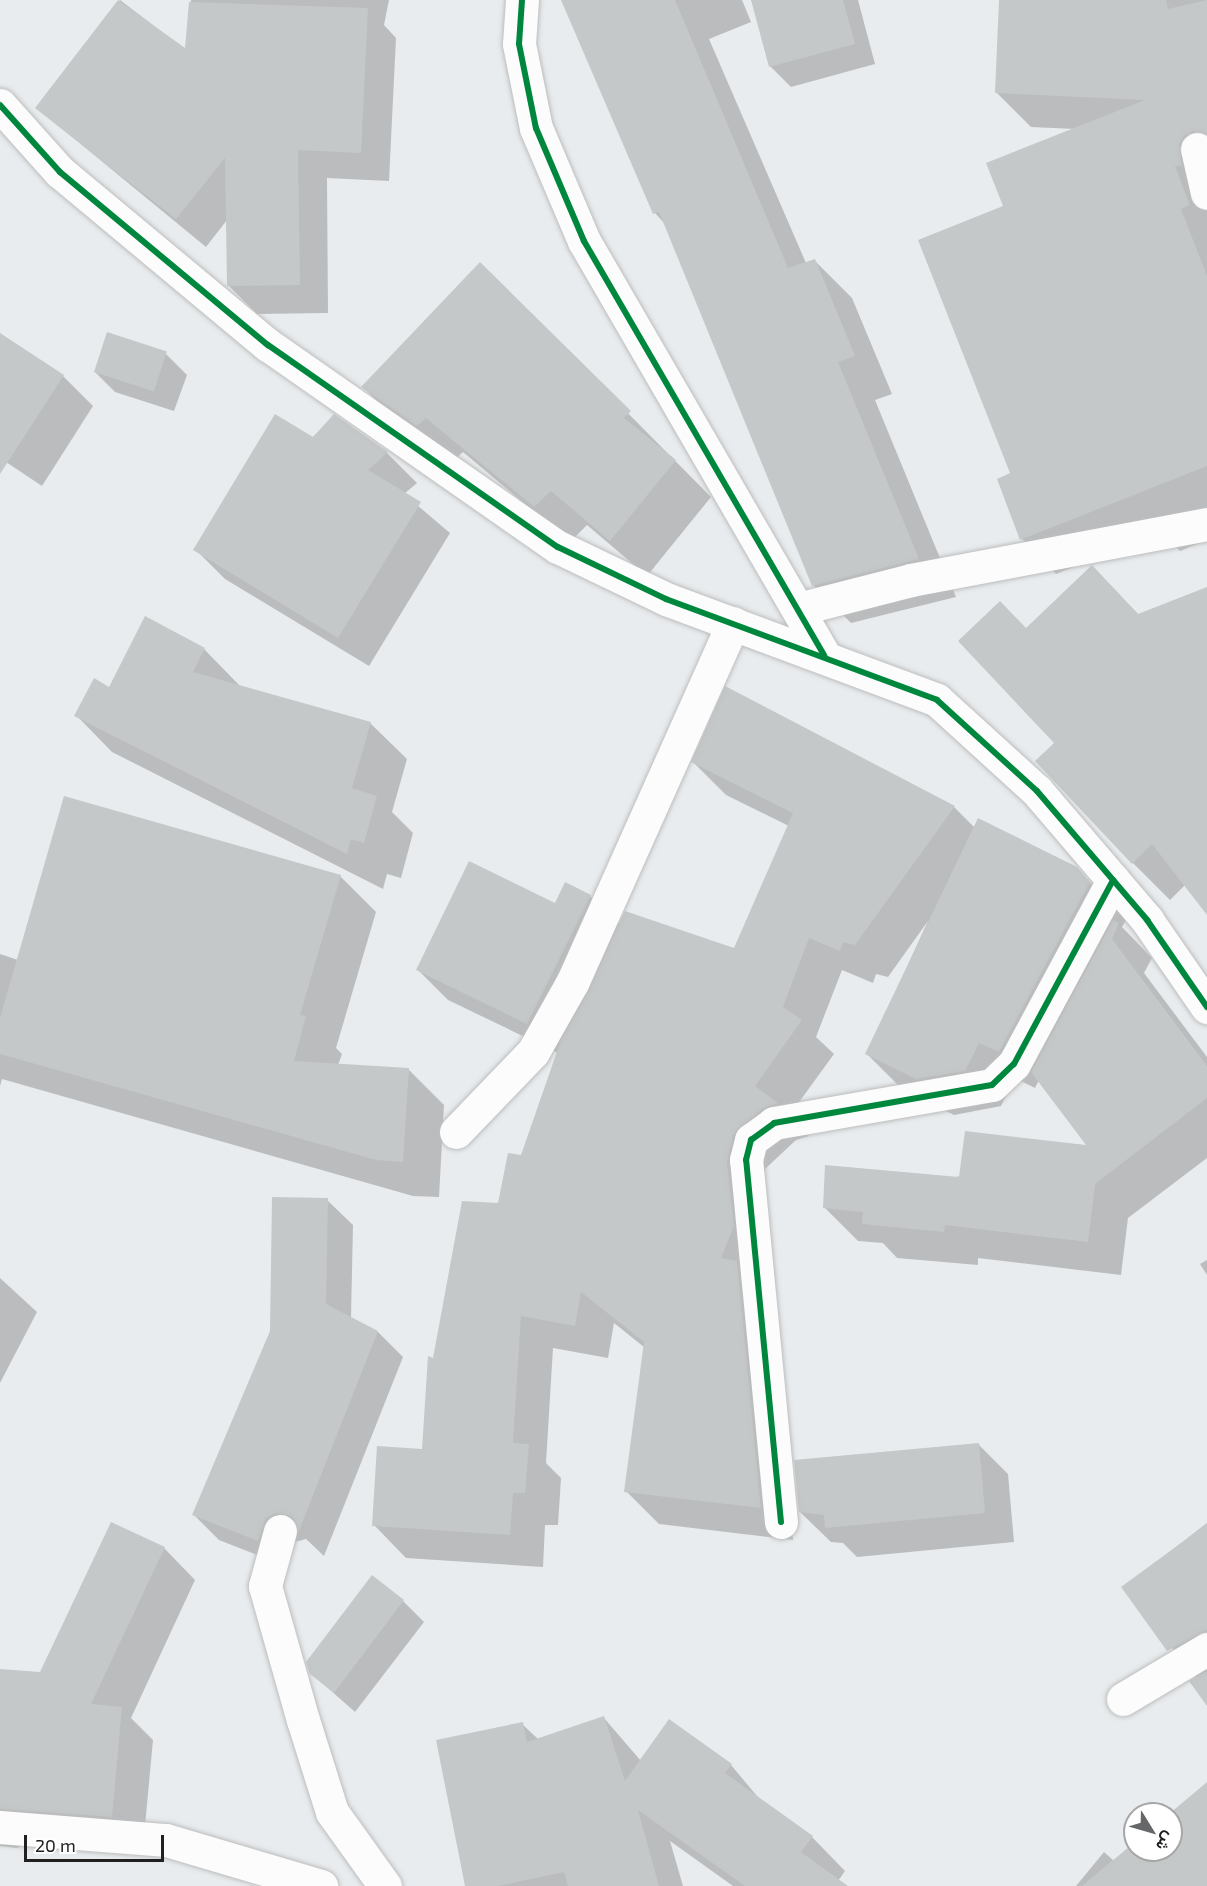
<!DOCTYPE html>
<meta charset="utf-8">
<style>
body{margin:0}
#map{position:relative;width:1207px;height:1886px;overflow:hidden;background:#e9ecee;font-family:"Exo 2",Vazirmatn,sans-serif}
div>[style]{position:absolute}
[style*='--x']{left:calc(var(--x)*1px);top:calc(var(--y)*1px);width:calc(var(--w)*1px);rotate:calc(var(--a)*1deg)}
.shadow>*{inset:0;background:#0003}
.building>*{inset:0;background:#c5c8c9;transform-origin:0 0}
.roads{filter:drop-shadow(0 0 2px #bcbdbe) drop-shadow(0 0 2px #bcbdbe)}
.minor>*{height:33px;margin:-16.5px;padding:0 16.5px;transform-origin:16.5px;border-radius:16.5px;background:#fcfcfc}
.cycleway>*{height:6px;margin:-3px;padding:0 3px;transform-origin:3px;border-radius:3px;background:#00873e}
span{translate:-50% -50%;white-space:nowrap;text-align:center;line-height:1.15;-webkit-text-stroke:4.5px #fff;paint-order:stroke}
.north{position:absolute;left:1123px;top:1802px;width:60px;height:60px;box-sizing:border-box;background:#fff;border:2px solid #a6a6a6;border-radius:50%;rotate:127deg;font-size:16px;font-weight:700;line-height:24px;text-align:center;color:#202020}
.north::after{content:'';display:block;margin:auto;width:21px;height:27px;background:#666768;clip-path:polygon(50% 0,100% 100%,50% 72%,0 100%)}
.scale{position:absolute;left:24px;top:1835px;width:140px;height:27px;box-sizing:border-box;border:3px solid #202020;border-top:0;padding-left:8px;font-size:18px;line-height:21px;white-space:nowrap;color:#202020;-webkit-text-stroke:4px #fff;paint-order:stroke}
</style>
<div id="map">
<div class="shadow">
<i style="clip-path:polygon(120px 0,187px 51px,191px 0,389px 0,384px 25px,396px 38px,389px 181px,327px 178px,328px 313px,257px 314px,228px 285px,227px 220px,206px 247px,37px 108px)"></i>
<i style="clip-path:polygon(563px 0,742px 0,751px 22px,709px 39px,806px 263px,814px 260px,852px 298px,892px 394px,875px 400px,956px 597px,851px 623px,813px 585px,665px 224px,655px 213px)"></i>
<i style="clip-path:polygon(755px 0,858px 0,875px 64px,791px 87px,770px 66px)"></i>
<i style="clip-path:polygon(1000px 0,1207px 0,1207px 540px,1180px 551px,1161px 532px,1056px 574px,1022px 539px,998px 480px,1012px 474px,1005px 207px,1075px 129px,1031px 127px,996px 92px)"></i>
<i style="clip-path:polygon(480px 264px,711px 497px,647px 576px,587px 525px,570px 542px,463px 452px,453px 461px,398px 422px,363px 387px)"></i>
<i style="clip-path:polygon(0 334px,63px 376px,93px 406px,42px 486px,0 458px)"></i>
<i style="clip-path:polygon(166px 354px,187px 375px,174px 411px,115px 392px,94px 371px)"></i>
<i style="clip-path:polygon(335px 416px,387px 453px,417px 483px,404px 494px,450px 533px,369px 666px,225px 579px,195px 549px)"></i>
<i style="clip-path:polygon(1092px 567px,1139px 615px,1207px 588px,1207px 912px,1185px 885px,1170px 900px,1133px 863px,1056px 743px,1026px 630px)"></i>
<i style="clip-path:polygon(204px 649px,240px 686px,370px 723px,407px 759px,392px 812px,413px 833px,401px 878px,387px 874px,383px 889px,112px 752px,76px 715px,110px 689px)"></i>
<i style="clip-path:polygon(693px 762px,954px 807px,975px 828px,1076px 868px,1126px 920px,1122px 927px,1152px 958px,1144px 973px,1207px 1057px,1207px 1158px,1128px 1218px,1121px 1275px,978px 1258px,978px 1265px,897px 1258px,883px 1243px,858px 1241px,824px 1207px,1089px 1147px,1039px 1080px,1035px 1088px,1015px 1078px,1001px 1106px,954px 1115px,903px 1090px,867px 1054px,928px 921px,888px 977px,876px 974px,873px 983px,842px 970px,816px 1037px,834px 1054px,789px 1116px,809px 1136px,796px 1140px,765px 1169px,760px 1196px,793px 1540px,659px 1524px,626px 1491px,644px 1347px,614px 1323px,608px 1358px,553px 1348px,546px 1463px,561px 1478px,558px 1525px,545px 1525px,543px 1567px,406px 1558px,374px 1525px,423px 1451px,434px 1361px,522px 1157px,558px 1053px,448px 1000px,418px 970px,556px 905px,590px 896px,620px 925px,735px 950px,789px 826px,726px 795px)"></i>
<i style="clip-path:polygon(340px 876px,376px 912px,336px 1048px,342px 1054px,338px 1065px,408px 1069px,444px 1105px,439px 1197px,413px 1196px,2px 1079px,0 1086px,0 954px,18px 960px)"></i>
<i style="clip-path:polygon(327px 1200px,353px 1225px,351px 1318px,378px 1332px,403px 1357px,324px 1556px,306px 1539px,291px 1543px,283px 1565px,219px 1540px,194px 1515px)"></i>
<i style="clip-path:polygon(1207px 1260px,1207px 1275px,1200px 1264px)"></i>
<i style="clip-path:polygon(0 1278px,37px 1312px,0 1383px)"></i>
<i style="clip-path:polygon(978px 1444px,1008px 1474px,1014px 1542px,857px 1557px,843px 1543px,831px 1542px,800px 1512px)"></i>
<i style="clip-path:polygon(1207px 1523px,1207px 1700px,1197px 1678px,1123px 1588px)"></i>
<i style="clip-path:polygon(164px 1548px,195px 1580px,131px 1718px,153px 1740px,143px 1848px,34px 1839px,17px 1848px,0 1846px,0 1670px,41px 1674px)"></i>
<i style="clip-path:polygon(403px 1601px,424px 1622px,355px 1712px,311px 1673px)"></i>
<i style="clip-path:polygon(604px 1718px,641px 1761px,731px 1765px,762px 1802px,812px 1837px,845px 1871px,838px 1881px,845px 1886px,733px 1886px,670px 1841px,683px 1886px,467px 1886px,522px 1724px,538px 1739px)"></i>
<i style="clip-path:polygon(1207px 1784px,1207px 1886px,1076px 1886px,1104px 1852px,1114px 1861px,1135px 1844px,1135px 1850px,1171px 1850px)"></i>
</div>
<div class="building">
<i style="clip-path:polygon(118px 0,185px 48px,189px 2px,368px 8px,361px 153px,298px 150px,300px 285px,227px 286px,225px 158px,176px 219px,35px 108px)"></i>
<i style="clip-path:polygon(561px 0,675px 0,788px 268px,815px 259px,855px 356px,838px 362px,919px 559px,812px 586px,659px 212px,653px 214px)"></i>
<i style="clip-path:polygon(751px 0,843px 0,855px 44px,769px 67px)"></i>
<i style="clip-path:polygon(999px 0,1166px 0,1168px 9px,1207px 0,1207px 134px,1193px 131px,1184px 136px,1179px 144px,1182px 166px,1175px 166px,1190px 205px,1181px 209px,1207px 276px,1207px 466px,1020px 540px,997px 479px,1010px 473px,918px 240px,1003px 206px,986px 163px,1145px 100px,995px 93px)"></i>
<i style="clip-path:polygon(480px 262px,631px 411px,624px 418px,676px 460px,610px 541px,551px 491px,534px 507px,426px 418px,417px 426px,361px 387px)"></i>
<i style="left:107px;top:332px;width:63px;height:42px;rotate:18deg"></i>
<i style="clip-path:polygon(0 333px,64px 375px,0 474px)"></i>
<i style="clip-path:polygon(275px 414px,313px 437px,334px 414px,388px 452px,368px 470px,421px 502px,338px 638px,193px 550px)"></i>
<i style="clip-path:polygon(1092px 565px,1138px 614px,1207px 587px,1207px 915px,1152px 844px,1132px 864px,1035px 761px,1054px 743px,958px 641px,1000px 601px,1026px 628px)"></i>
<i style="clip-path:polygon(145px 616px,205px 648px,193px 672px,371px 722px,352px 788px,377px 796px,364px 843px,351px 839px,347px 854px,74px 716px,94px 678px,109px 687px)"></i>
<i style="clip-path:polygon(725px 686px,955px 806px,855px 945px,843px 942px,840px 951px,809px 938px,783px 1007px,802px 1020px,755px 1086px,778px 1103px,763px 1108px,733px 1135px,727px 1162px,734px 1226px,721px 1258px,737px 1261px,761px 1508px,624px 1492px,644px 1342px,581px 1292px,575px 1326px,521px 1316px,513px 1443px,529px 1444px,525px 1493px,513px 1493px,510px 1535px,372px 1526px,377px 1446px,422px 1449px,428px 1356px,433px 1358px,462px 1201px,498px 1203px,508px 1153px,521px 1155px,561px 1040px,625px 911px,734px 948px,793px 813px,691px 762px)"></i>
<i style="clip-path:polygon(64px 796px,341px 875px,300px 1015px,306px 1016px,294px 1061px,409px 1068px,403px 1162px,376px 1160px,0 1054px,0 1018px)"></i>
<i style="clip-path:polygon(978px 818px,1077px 867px,1090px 882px,999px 1052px,979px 1043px,965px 1071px,916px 1079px,865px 1054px)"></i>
<i style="clip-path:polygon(469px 861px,555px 903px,565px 882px,591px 895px,527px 1024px,416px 970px)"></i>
<i style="clip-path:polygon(1113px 920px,1119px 923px,1112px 939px,1207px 1066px,1207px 1098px,1095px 1184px,1088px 1242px,945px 1225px,944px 1232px,862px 1224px,863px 1212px,823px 1208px,825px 1165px,959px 1177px,965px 1131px,1086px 1145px,1031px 1072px)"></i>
<i style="clip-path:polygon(272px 1197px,328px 1198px,326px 1304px,378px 1331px,298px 1533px,293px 1517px,276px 1513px,266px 1518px,258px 1541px,192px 1515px,270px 1331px)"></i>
<i style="clip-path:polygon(979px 1443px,985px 1513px,825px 1528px,824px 1515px,799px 1512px,794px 1460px)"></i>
<i style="clip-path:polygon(111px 1522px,165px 1547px,91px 1704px,122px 1707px,112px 1817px,0 1809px,0 1669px,40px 1672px)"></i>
<i style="clip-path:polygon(1207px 1524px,1207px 1630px,1167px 1651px,1121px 1587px)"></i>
<i style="clip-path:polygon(372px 1575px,404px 1600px,334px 1693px,310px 1674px,306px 1662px)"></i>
<i style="clip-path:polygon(1207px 1671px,1207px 1706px,1189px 1681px)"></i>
<i style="clip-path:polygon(604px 1716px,625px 1781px,669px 1719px,732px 1764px,725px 1773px,813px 1836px,801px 1852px,848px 1886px,745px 1886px,638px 1810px,659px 1886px,568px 1886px,564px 1872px,498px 1886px,465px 1886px,436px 1740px,523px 1722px,527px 1742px)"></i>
<i style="clip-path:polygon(1207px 1782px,1207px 1886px,1082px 1886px,1135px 1842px,1135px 1850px,1171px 1850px,1169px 1814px)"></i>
</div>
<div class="roads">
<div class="minor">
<i style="--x:522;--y:0;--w:44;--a:93.9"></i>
<i style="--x:519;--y:44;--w:86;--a:78.6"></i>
<i style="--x:536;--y:128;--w:123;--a:67"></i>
<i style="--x:584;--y:241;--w:479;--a:59.9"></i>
<i style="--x:0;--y:105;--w:90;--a:48.2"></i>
<i style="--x:60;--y:172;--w:271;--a:39.8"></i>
<i style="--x:268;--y:345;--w:353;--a:34.9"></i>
<i style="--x:558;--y:547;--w:120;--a:25.7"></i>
<i style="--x:666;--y:599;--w:289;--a:20.4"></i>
<i style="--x:937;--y:700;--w:135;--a:42.3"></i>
<i style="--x:1037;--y:791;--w:170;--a:49.5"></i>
<i style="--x:1147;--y:920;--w:106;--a:55.4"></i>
<i style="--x:1197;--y:149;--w:45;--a:77.2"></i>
<i style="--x:798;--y:609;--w:117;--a:-14.4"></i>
<i style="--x:911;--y:580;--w:301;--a:-10.7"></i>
<i style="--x:456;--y:1132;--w:111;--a:-46.1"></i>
<i style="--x:533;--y:1052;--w:81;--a:-60.6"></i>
<i style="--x:573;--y:981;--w:392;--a:-65.9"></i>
<i style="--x:781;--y:1522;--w:364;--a:-95.5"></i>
<i style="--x:746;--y:1160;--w:21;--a:-76"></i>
<i style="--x:751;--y:1140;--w:29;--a:-36"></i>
<i style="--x:774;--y:1123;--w:221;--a:-9.9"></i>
<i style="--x:992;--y:1085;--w:30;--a:-44"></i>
<i style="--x:1014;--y:1064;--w:209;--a:-61.7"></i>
<i style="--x:280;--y:1531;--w:57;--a:105.3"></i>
<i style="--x:265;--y:1586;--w:139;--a:74.2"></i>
<i style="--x:303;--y:1720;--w:96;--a:72.5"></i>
<i style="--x:332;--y:1812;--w:91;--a:54.4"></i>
<i style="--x:1123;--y:1699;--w:98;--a:-30.8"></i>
<i style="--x:0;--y:1827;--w:167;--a:4.5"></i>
<i style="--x:166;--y:1840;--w:162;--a:16.5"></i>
</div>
</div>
<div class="cycleway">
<i style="--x:522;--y:0;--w:44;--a:93.9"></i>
<i style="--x:519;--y:44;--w:86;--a:78.6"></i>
<i style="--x:536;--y:128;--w:123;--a:67"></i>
<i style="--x:584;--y:241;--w:479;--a:59.9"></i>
<i style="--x:0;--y:105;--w:90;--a:48.2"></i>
<i style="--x:60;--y:172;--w:271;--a:39.8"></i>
<i style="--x:268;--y:345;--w:353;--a:34.9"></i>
<i style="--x:558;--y:547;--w:120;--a:25.7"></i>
<i style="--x:666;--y:599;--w:289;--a:20.4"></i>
<i style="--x:937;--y:700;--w:135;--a:42.3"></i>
<i style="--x:1037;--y:791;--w:170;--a:49.5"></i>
<i style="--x:1147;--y:920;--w:106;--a:55.4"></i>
<i style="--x:781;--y:1522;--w:364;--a:-95.5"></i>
<i style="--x:746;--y:1160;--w:21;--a:-76"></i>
<i style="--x:751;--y:1140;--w:29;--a:-36"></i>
<i style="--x:774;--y:1123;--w:221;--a:-9.9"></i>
<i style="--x:992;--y:1085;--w:30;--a:-44"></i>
<i style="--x:1014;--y:1064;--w:209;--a:-61.7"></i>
</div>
<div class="north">ش</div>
<div class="scale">20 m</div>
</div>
